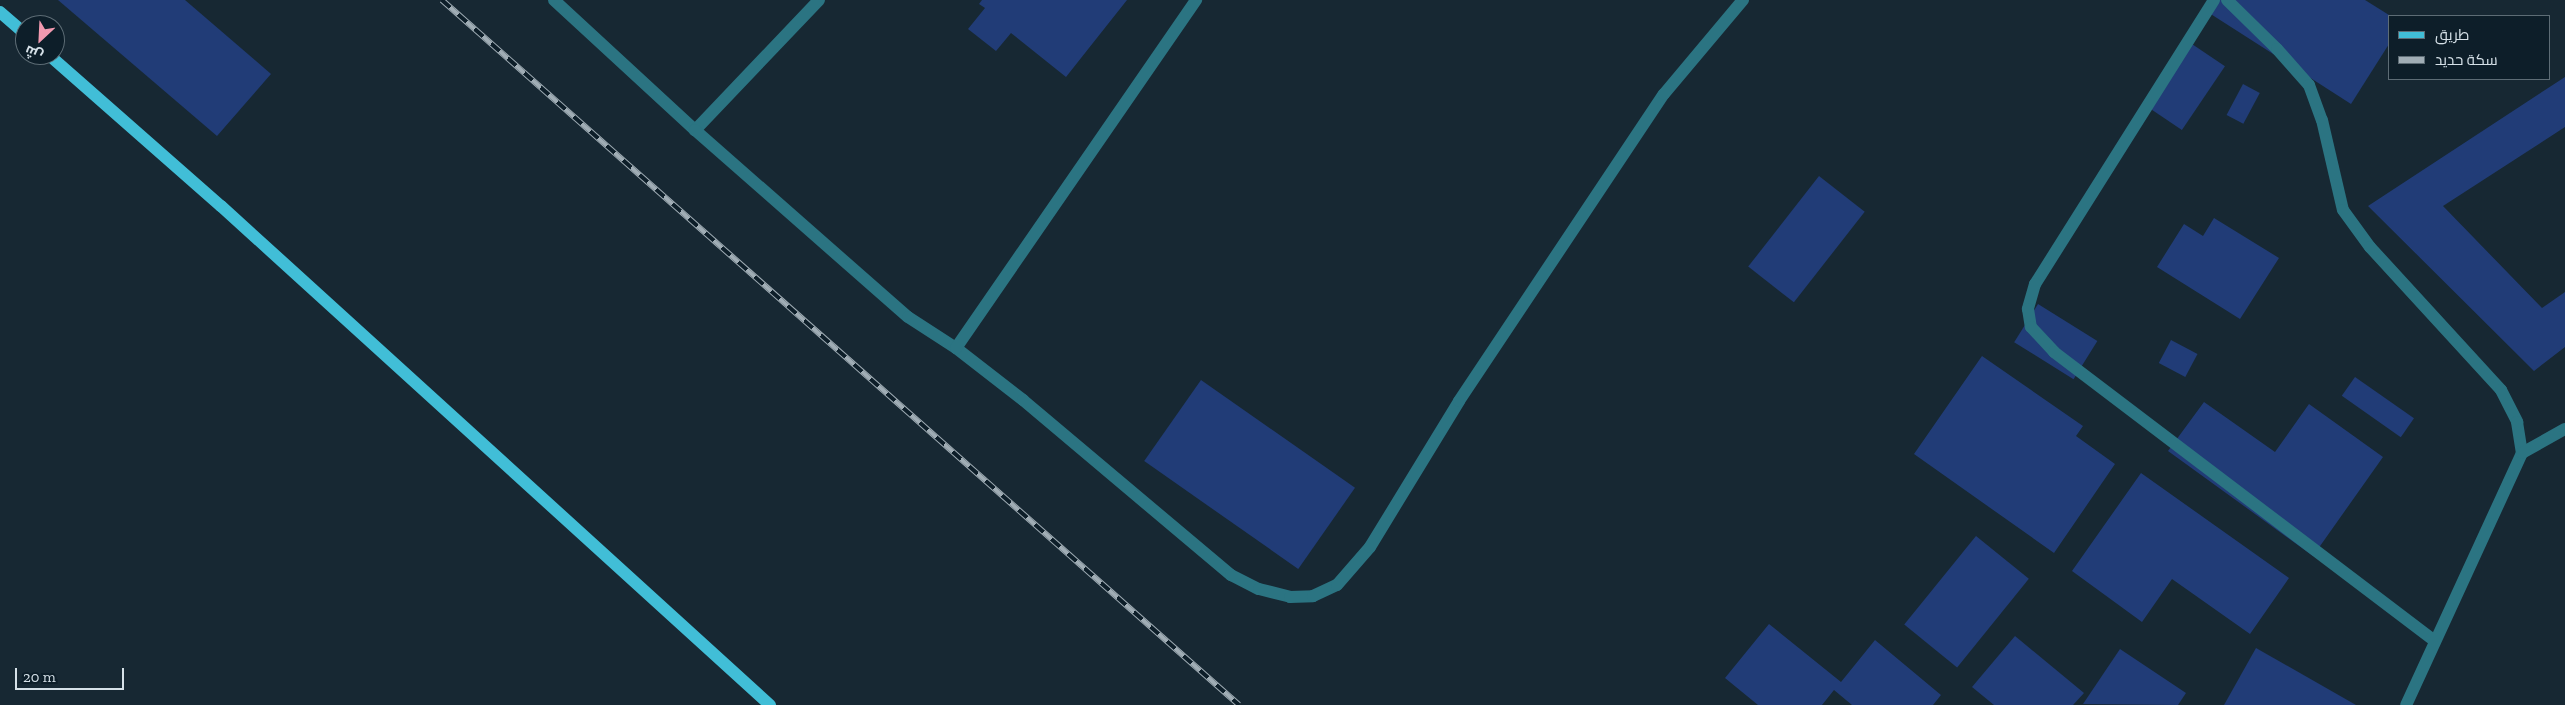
<!DOCTYPE html>
<meta charset="utf-8">
<style>
body{margin:0}
#map{position:relative;width:2565px;height:705px;overflow:hidden;background:#172833;font-family:"Zilla Slab",Cairo,serif}
div>[style]{position:absolute}
[style*='--x']{left:calc(var(--x)*1px);top:calc(var(--y)*1px);width:calc(var(--w)*1px);rotate:calc(var(--a)*1deg)}
.building>*{inset:0;background:#213c77;transform-origin:0 0}
.minor>*{height:12px;margin:-6px;padding:0 6px;transform-origin:6px;border-radius:6px;background:#2b7482}
.major>*{height:12px;margin:-6px;padding:0 6px;transform-origin:6px;border-radius:6px;background:#41bed7}
.rail>*{height:5.5px;margin-top:-2.75px;transform-origin:0;background:repeating-linear-gradient(90deg,#0d1e29 0 11px,#a0adb5 0 22px);box-sizing:border-box;border-block:1px solid #a0adb5}
span{translate:-50% -50%;white-space:nowrap;text-align:center;line-height:1.15;-webkit-text-stroke:4.5px #0d1e29;paint-order:stroke}
.legend{position:absolute;left:2388px;top:15px;width:162px;height:65px;box-sizing:border-box;background:#0d1e29;border:1px solid #5d6c75;margin:0;padding:6px 9px;list-style:none;font-size:15px;color:#d6e1e8}
.legend li{display:flex;align-items:center;gap:10px;height:25px}
.legend b{width:25px;border:1px solid #5d6c75}
.north{position:absolute;left:15px;top:15px;width:50px;height:50px;box-sizing:border-box;background:#0d1e29;border:1px solid #5d6c75;border-radius:50%;rotate:205deg;font-size:14px;font-weight:700;line-height:20px;text-align:center;color:#d6e1e8}
.north::after{content:'';display:block;margin:auto;width:18px;height:22px;background:#f29ab0;clip-path:polygon(50% 0,100% 100%,50% 72%,0 100%)}
.scale{position:absolute;left:15px;top:668px;width:109px;height:22px;box-sizing:border-box;border:2px solid #d6e1e8;border-top:0;padding-left:6px;font-size:15px;line-height:18px;white-space:nowrap;color:#d6e1e8;-webkit-text-stroke:4px #0d1e29;paint-order:stroke}
</style>
<div id="map">
<div class="building">
<i style="clip-path:polygon(58px 0,185px 0,271px 74px,217px 136px)"></i>
<i style="clip-path:polygon(982px 0,1127px 0,1066px 77px,1011px 33px,996px 51px,968px 29px,985px 8px,979px 4px)"></i>
<i style="clip-path:polygon(2213px 0,2365px 0,2389px 15px,2389px 44px,2351px 104px,2206px 11px)"></i>
<i style="left:2186px;top:40px;width:47px;height:77px;rotate:34deg"></i>
<i style="clip-path:polygon(2565px 77px,2565px 127px,2443px 206px,2542px 308px,2565px 292px,2565px 347px,2534px 371px,2368px 206px)"></i>
<i style="left:2243px;top:84px;width:19px;height:35px;rotate:28deg"></i>
<i style="left:1819px;top:176px;width:58px;height:115px;rotate:38deg"></i>
<i style="clip-path:polygon(2214px 218px,2279px 258px,2240px 319px,2157px 267px,2184px 224px,2203px 236px)"></i>
<i style="left:2038px;top:304px;width:70px;height:45px;rotate:32deg"></i>
<i style="left:2171px;top:340px;width:30px;height:26px;rotate:28deg"></i>
<i style="clip-path:polygon(1982px 356px,2083px 426px,2076px 436px,2115px 464px,2054px 553px,1914px 454px)"></i>
<i style="left:2355px;top:377px;width:72px;height:23px;rotate:35deg"></i>
<i style="left:1201px;top:380px;width:188px;height:99px;rotate:35deg"></i>
<i style="clip-path:polygon(2204px 402px,2275px 452px,2309px 404px,2383px 457px,2313px 556px,2168px 451px)"></i>
<i style="clip-path:polygon(2141px 473px,2289px 578px,2250px 634px,2172px 579px,2142px 622px,2072px 571px)"></i>
<i style="left:1976px;top:536px;width:68px;height:114px;rotate:39deg"></i>
<i style="clip-path:polygon(1769px 624px,1841px 682px,1875px 640px,1941px 695px,1933px 705px,1852px 705px,1834px 690px,1822px 705px,1758px 705px,1725px 678px)"></i>
<i style="clip-path:polygon(2015px 636px,2084px 693px,2073px 705px,1994px 705px,1972px 687px)"></i>
<i style="clip-path:polygon(2256px 648px,2356px 705px,2224px 705px)"></i>
<i style="clip-path:polygon(2120px 649px,2186px 693px,2178px 705px,2083px 704px)"></i>
</div>
<div class="minor">
<i style="--x:554;--y:0;--w:192;--a:42.7"></i>
<i style="--x:819;--y:0;--w:180;--a:133.6"></i>
<i style="--x:695;--y:130;--w:283;--a:41.3"></i>
<i style="--x:908;--y:317;--w:57;--a:32.9"></i>
<i style="--x:956;--y:348;--w:85;--a:37.8"></i>
<i style="--x:1023;--y:400;--w:272;--a:40.1"></i>
<i style="--x:1231;--y:575;--w:31;--a:27"></i>
<i style="--x:1259;--y:589;--w:32;--a:14"></i>
<i style="--x:1290;--y:597;--w:23;--a:-2"></i>
<i style="--x:1313;--y:596;--w:26;--a:-25"></i>
<i style="--x:1337;--y:585;--w:50;--a:-49"></i>
<i style="--x:1370;--y:547;--w:171;--a:-58.6"></i>
<i style="--x:1459;--y:401;--w:369;--a:-56.3"></i>
<i style="--x:1664;--y:94;--w:123;--a:-50"></i>
<i style="--x:2214;--y:0;--w:336;--a:122.2"></i>
<i style="--x:2035;--y:284;--w:26;--a:106"></i>
<i style="--x:2028;--y:309;--w:18;--a:81"></i>
<i style="--x:2031;--y:327;--w:34;--a:47"></i>
<i style="--x:2054;--y:352;--w:476;--a:37.2"></i>
<i style="--x:2227;--y:0;--w:70;--a:44.4"></i>
<i style="--x:2277;--y:49;--w:48;--a:48.4"></i>
<i style="--x:2309;--y:85;--w:37;--a:70"></i>
<i style="--x:2322;--y:120;--w:92;--a:76.9"></i>
<i style="--x:2343;--y:210;--w:46;--a:53.9"></i>
<i style="--x:2370;--y:247;--w:194;--a:47.5"></i>
<i style="--x:2501;--y:390;--w:36;--a:63"></i>
<i style="--x:2517;--y:422;--w:31;--a:81"></i>
<i style="--x:2522;--y:453;--w:277;--a:114.7"></i>
<i style="--x:956;--y:348;--w:423;--a:-55.4"></i>
<i style="--x:2522;--y:453;--w:49;--a:-29.2"></i>
</div>
<div class="major">
<i style="--x:0;--y:12;--w:33;--a:41"></i>
<i style="--x:49;--y:55;--w:229;--a:41.3"></i>
<i style="--x:221;--y:206;--w:742;--a:42.27"></i>
</div>
<div class="rail">
<i style="--x:442;--y:0;--w:1064;--a:41.49"></i>
</div>
<ul class="legend">
<li><b style="height:6px;background:#41bed7"></b>طريق</li>
<li><b style="height:6px;background:#a0adb5"></b>سكة حديد</li>
</ul>
<div class="north">ش</div>
<div class="scale">20 m</div>
</div>
